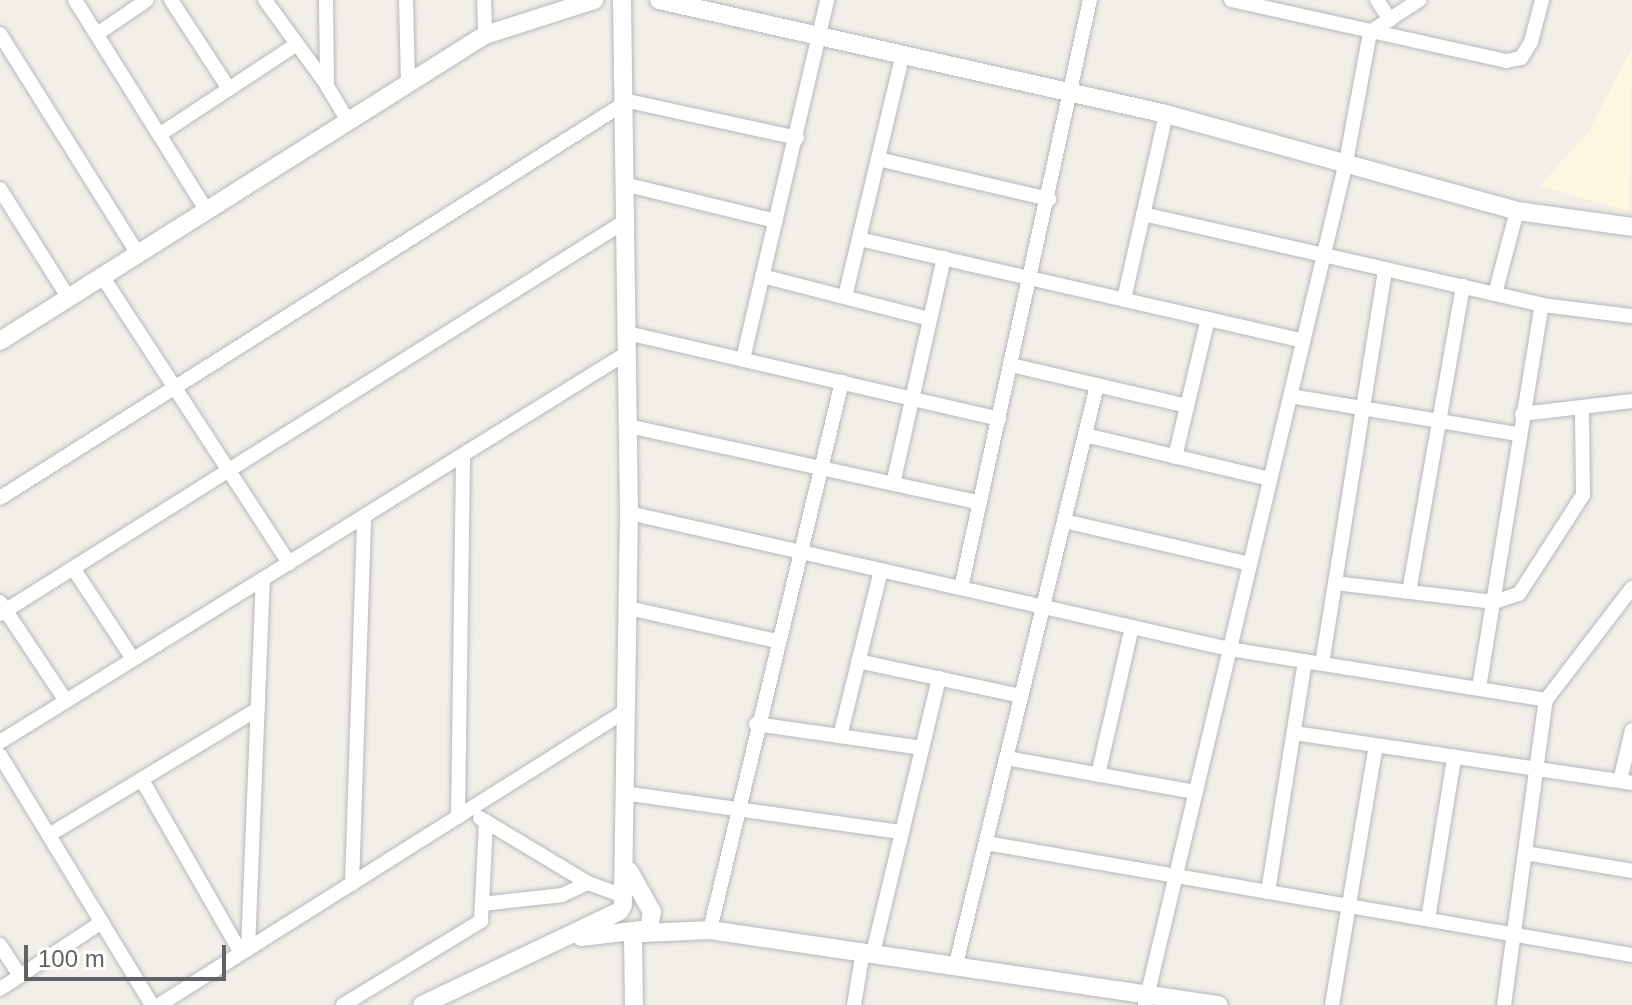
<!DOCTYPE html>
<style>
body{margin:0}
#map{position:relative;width:1632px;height:1005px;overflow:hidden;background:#f1efe8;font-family:Arial,sans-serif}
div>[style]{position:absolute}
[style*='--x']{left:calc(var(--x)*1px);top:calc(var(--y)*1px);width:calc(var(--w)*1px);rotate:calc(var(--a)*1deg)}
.commercial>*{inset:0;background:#fef7e0}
.roads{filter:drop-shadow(0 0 2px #b5b8bc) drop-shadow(0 0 2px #b5b8bc)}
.street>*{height:14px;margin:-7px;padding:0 7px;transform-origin:7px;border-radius:7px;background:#fff}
.secondary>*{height:18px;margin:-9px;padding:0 9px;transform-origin:9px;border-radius:9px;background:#fff}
span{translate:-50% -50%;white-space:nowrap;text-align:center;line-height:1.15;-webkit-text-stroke:6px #fff;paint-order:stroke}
.scale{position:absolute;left:24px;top:945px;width:202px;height:36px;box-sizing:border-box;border:4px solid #5f6368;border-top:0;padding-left:10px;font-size:24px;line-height:28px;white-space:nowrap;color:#5f6368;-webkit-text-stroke:6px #fff;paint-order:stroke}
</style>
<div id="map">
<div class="commercial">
<i style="clip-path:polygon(1632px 48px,1629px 211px,1540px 186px,1589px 131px)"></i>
</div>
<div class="roads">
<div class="street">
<i style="--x:75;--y:0;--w:248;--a:58"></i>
<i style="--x:171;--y:0;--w:106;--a:56.9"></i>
<i style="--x:265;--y:0;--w:105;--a:53.9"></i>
<i style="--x:326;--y:0;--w:86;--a:89.3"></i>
<i style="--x:327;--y:86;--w:39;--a:59"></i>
<i style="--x:406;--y:0;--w:82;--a:88.6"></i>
<i style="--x:484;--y:0;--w:35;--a:88"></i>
<i style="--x:1231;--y:0;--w:282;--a:12.5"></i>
<i style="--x:1506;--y:61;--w:15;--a:-11"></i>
<i style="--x:1521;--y:58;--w:19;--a:-58"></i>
<i style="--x:1531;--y:42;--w:43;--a:-75.3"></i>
<i style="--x:1377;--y:0;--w:24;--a:57"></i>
<i style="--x:0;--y:34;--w:260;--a:57.9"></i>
<i style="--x:97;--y:34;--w:60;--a:-34.2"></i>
<i style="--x:159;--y:135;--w:165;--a:-33.4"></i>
<i style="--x:878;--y:159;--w:176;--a:13.2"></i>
<i style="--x:628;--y:185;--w:152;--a:13.7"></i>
<i style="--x:0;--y:189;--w:128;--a:57.8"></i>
<i style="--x:1143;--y:214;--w:409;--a:12.8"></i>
<i style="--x:1542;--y:305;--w:91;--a:7"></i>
<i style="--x:859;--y:239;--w:456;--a:12.9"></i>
<i style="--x:102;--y:276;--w:343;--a:56.9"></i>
<i style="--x:762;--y:276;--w:173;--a:14.4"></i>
<i style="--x:1495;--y:294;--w:86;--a:-75.2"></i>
<i style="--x:845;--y:297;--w:250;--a:-76.6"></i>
<i style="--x:1124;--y:299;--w:190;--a:-77.2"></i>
<i style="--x:627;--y:333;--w:382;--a:13"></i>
<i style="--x:743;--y:359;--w:369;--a:-76.8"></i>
<i style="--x:1011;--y:365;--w:181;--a:13.1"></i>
<i style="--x:1290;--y:396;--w:231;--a:9.5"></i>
<i style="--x:1522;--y:414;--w:111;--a:-6.7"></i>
<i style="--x:628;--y:426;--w:360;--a:12.3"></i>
<i style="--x:1085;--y:435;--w:190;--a:13.4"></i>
<i style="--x:1175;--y:457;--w:142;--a:-76.6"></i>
<i style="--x:893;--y:484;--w:232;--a:-77.3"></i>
<i style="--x:0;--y:498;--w:743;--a:-32.3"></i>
<i style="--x:628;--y:101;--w:173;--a:12.3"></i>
<i style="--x:629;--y:513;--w:615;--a:12.77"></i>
<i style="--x:1229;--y:649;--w:321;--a:9.1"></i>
<i style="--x:1064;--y:521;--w:191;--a:13"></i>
<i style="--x:73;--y:568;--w:109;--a:56.6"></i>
<i style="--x:1335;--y:583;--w:160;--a:6.8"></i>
<i style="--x:1494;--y:602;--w:26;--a:-18"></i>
<i style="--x:1519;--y:594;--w:118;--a:-57.1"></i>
<i style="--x:1583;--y:495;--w:88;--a:-90.7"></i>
<i style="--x:961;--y:588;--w:602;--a:-77.63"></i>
<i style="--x:1409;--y:592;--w:311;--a:-80"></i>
<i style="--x:0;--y:602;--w:119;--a:56.3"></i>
<i style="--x:628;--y:608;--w:153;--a:12.5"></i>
<i style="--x:0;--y:614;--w:741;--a:-32.14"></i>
<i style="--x:858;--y:661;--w:167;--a:12.1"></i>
<i style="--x:1322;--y:664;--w:400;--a:-80.9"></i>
<i style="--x:1479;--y:688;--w:388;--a:-80.7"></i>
<i style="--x:756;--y:724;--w:168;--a:8.2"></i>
<i style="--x:1294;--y:733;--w:342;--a:8.4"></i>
<i style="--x:840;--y:736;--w:171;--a:-76.1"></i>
<i style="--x:0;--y:742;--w:738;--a:-31.82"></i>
<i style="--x:0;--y:755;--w:293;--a:58.7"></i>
<i style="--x:1006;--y:758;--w:192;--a:10.2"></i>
<i style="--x:1098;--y:775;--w:152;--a:-77.1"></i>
<i style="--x:142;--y:780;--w:199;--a:60.2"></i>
<i style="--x:1620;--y:781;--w:52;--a:-76.8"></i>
<i style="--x:623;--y:793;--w:282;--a:8"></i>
<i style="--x:458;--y:817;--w:362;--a:-89.2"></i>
<i style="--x:480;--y:818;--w:126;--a:31"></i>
<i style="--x:588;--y:883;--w:37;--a:20"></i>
<i style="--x:49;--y:835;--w:244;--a:-31.1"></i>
<i style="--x:986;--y:843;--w:656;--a:9.84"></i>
<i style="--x:1525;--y:853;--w:109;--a:9.5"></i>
<i style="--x:352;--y:884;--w:368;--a:-88.1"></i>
<i style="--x:1268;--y:892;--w:233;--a:-80.9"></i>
<i style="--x:482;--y:904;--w:81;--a:-6.4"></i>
<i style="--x:562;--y:895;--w:29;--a:-25"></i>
<i style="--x:1428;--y:919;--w:162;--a:-80.8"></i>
<i style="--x:710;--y:930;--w:564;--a:-76.46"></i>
<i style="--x:0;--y:945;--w:37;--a:57"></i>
<i style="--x:248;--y:949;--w:370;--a:-87.7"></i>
<i style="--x:873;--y:953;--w:283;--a:-76.5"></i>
<i style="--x:956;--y:964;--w:596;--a:-76.31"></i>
<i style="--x:0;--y:989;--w:122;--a:-33.3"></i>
<i style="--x:159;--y:1005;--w:553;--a:-32.22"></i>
<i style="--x:343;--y:1005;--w:162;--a:-31.3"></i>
<i style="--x:481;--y:921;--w:100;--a:-87.1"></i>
<i style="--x:854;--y:1005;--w:55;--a:-80.5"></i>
<i style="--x:1145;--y:1005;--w:867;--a:-76.59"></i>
<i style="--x:1346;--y:162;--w:132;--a:-79.5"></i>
<i style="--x:1370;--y:32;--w:59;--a:-33.1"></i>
<i style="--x:1332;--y:1005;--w:263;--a:-80.4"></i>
<i style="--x:1504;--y:1005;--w:308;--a:-82.2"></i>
<i style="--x:1546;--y:700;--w:141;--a:-52.5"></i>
</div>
<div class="secondary">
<i style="--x:622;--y:0;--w:513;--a:89.22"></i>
<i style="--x:629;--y:513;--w:393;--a:90.9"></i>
<i style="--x:659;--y:0;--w:520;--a:12.67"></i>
<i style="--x:1166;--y:114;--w:364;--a:15.4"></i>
<i style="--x:1517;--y:211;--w:116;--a:7.9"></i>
<i style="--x:0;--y:341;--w:573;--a:-32.25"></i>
<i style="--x:485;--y:35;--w:115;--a:-17.7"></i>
<i style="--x:644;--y:933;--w:66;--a:-2.6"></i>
<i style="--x:710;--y:930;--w:514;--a:8.4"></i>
<i style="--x:633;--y:935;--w:70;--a:89.2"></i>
<i style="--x:581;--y:937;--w:68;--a:-6.7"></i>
<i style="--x:649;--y:929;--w:17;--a:-80"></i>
<i style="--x:652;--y:912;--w:47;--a:-119.3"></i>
<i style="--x:422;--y:1005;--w:219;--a:-25.4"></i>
</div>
</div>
<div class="scale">100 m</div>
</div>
